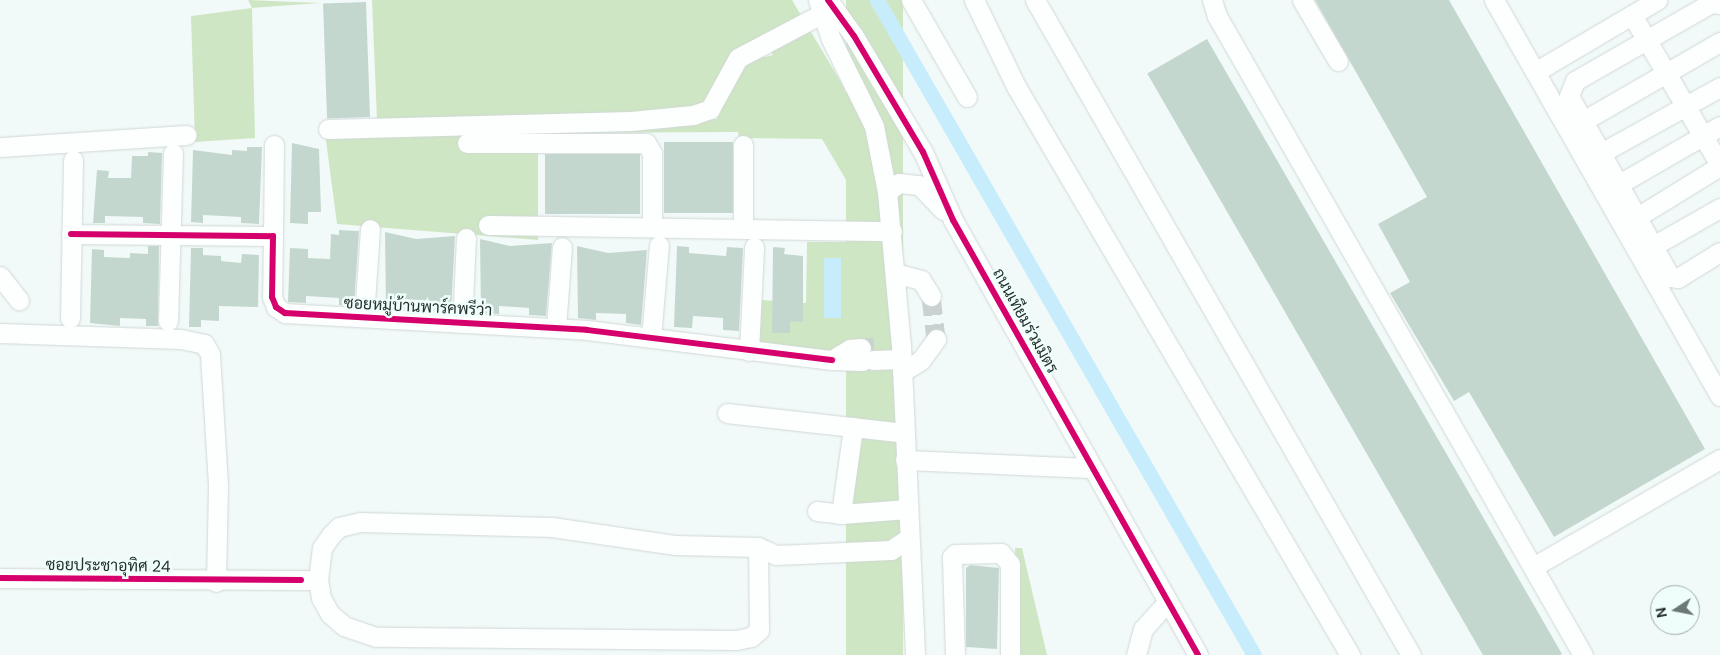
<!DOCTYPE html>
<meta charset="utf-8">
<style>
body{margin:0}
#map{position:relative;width:1720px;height:655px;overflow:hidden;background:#f2faf9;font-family:"DM Sans",Sarabun,sans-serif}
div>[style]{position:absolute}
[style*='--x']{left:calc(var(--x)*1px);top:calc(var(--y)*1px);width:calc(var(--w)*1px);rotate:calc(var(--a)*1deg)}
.green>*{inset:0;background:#cfe6c4;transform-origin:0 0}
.water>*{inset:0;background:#c7edfd;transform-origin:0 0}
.canal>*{height:15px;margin:-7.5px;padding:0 7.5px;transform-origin:7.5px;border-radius:7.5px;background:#c7edfd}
.building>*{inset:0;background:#c4d7ce;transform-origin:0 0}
.minor-tunnel>*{height:19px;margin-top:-9.5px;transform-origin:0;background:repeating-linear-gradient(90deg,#c9d2d0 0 19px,transparent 0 28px)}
.roads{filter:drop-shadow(0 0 1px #cfd8d6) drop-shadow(0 0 1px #cfd8d6)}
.minor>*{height:19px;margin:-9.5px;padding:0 9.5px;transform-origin:9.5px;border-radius:9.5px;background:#fdfefe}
.cycleway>*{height:6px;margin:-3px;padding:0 3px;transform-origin:3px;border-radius:3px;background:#d6006c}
span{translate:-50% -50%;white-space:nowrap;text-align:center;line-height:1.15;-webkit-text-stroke:5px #effefa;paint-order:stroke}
.street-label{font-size:16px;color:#26302e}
.north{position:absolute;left:1650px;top:585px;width:50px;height:50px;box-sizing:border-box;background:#effefa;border:1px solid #9faca8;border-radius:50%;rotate:259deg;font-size:14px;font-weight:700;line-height:20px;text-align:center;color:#26302e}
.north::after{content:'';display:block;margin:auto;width:18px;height:22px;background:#6d7775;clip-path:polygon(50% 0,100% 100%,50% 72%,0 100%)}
</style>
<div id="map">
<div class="green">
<i style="clip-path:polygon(248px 0,320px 3px,252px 8px,255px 138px,195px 142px,191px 16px,252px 8px)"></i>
<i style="clip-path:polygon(372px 0,792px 0,842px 84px,859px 123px,864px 146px,863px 217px,859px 202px,822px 139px,739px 138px,738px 132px,538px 133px,538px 240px,337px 224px,325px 133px,717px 119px,740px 68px,747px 61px,773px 55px,763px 38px,705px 103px,695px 107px,627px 116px,377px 120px)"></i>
<i style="left:846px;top:0;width:57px;height:756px"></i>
<i style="clip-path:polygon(807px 242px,869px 242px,872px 337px,828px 352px,758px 349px,761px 300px,806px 303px)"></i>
<i style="clip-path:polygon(1015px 548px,1022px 548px,1047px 655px,1017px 655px)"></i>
</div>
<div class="water">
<i style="left:824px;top:258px;width:17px;height:60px"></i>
</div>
<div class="canal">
<i style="--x:877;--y:0;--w:756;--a:60.08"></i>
</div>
<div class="building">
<i style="clip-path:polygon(1315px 0,1449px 0,1705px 449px,1554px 537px,1469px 392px,1454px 401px,1390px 293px,1410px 282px,1378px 224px,1427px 197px)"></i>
<i style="left:366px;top:2px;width:115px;height:43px;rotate:88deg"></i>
<i style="left:1207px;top:39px;width:710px;height:69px;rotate:60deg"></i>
<i style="left:664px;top:142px;width:69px;height:71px"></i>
<i style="clip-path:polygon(292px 143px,319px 149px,321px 212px,308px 212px,308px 224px,290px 223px)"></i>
<i style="clip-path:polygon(247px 147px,262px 147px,259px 224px,241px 223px,241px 217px,203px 215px,203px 223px,191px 222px,193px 150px,232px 155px,232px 150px,247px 151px)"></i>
<i style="clip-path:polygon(148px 152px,162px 153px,160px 224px,143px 223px,143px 217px,105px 216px,105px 223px,93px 223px,97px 170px,109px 171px,108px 178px,131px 178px,132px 156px,148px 156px)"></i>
<i style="left:545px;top:154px;width:95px;height:60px"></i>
<i style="clip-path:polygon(339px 230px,359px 231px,354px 306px,339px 305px,339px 298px,306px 296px,306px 303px,288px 302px,290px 248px,308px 249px,308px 258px,330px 259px,331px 234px,339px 235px)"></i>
<i style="clip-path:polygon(385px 232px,416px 239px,455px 236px,451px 311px,434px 310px,435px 301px,404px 299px,404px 308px,386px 307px)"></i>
<i style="clip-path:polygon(480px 239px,510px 246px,552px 243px,546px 316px,529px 315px,529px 308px,499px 306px,499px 314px,481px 313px)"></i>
<i style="clip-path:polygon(148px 246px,159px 246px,158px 326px,146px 326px,146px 319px,120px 318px,120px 326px,90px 323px,92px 249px,104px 250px,104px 257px,130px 258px,130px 253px,148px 254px)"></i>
<i style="clip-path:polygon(577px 246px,608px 253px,647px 250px,641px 325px,626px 323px,626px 314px,596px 313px,596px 320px,578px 318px)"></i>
<i style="clip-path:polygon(677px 246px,689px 247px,689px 253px,726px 256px,727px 247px,743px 248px,739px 331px,723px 330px,723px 318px,693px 316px,692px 328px,674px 327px)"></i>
<i style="clip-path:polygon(773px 247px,785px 248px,784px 254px,803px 256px,803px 322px,790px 321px,790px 333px,772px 333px)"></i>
<i style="clip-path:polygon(191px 248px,203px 248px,203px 255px,221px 256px,221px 261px,241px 263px,242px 254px,259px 255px,258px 307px,219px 306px,219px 321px,201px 320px,201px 327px,189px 327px)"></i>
<i style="clip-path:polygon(970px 565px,999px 568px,997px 649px,966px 647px,966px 568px)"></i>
</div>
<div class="minor-tunnel">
<i style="--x:931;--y:296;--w:43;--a:83.4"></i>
<i style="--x:861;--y:348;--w:13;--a:-4"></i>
</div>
<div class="roads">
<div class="minor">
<i style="--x:818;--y:0;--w:41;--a:71.6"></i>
<i style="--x:831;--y:39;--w:97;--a:63.7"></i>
<i style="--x:874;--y:126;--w:67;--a:78.9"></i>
<i style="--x:887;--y:192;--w:154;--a:84.8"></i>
<i style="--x:901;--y:345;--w:310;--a:87.4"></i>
<i style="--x:828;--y:0;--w:44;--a:54.2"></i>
<i style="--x:854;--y:36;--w:135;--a:59.3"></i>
<i style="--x:923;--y:152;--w:74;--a:66.2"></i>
<i style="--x:953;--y:220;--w:499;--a:60.6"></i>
<i style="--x:911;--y:0;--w:112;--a:60"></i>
<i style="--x:974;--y:0;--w:98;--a:64"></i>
<i style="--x:1017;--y:88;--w:658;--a:59.57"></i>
<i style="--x:1035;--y:0;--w:755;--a:60.14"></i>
<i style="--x:1212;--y:0;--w:17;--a:73"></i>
<i style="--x:1217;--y:16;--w:736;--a:60.2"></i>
<i style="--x:1302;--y:0;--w:71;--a:59.5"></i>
<i style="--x:1494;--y:0;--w:456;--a:60.3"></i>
<i style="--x:1720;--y:4;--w:9;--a:-174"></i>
<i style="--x:1711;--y:3;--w:157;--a:150.2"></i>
<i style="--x:1575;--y:81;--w:16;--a:112"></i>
<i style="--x:1569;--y:96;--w:207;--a:60.8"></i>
<i style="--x:1670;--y:277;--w:8;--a:7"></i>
<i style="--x:1678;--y:278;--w:49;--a:-31.8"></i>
<i style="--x:1632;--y:15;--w:174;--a:59.6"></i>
<i style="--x:1535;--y:72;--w:142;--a:-30.5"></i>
<i style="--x:1583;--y:121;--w:158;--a:-30"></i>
<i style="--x:328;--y:129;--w:303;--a:-1.5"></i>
<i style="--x:631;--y:121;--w:62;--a:-5.5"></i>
<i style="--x:693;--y:115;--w:18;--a:-19"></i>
<i style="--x:710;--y:109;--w:58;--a:-61.2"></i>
<i style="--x:738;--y:58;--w:96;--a:-27.9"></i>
<i style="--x:467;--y:143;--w:179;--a:0"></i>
<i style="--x:646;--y:143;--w:12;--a:59"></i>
<i style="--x:652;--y:153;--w:74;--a:90"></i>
<i style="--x:0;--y:147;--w:187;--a:-3.7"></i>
<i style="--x:1601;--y:153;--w:136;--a:-29"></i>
<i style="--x:1619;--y:184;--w:116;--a:-29.9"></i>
<i style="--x:887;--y:192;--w:15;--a:-37"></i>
<i style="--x:899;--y:183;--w:20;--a:6"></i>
<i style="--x:919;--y:185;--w:35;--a:46"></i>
<i style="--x:1637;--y:217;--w:97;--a:-31.6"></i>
<i style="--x:488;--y:225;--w:404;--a:0.9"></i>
<i style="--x:743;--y:228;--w:83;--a:-90"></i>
<i style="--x:71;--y:234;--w:202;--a:0.6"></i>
<i style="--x:273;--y:236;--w:61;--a:90.9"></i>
<i style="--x:272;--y:297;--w:11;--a:68"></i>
<i style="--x:276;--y:307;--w:11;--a:34"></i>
<i style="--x:285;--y:313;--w:302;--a:3.2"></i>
<i style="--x:587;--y:330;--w:247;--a:7"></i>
<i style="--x:273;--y:236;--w:91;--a:-89.4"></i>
<i style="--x:1653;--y:246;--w:77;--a:-29.6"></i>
<i style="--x:895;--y:273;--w:27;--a:15"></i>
<i style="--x:921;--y:280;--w:19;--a:58"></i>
<i style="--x:0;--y:276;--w:31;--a:52"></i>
<i style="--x:364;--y:317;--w:88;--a:-86.1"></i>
<i style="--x:70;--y:318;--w:158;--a:-88.9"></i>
<i style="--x:168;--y:321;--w:168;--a:-88.3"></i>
<i style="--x:462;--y:323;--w:85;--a:-87.3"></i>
<i style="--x:556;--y:328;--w:81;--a:-85.8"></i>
<i style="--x:0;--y:333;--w:181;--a:1.9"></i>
<i style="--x:181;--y:339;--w:24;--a:12"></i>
<i style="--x:204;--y:344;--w:12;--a:59"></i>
<i style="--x:210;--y:354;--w:132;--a:86.5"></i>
<i style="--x:218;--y:486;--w:96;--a:91.2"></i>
<i style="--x:651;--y:338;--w:93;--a:-85.1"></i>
<i style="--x:861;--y:348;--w:11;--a:175"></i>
<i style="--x:850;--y:349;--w:21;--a:149"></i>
<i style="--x:832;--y:360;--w:30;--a:2"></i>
<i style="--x:749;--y:351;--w:104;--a:-87.2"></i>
<i style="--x:873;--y:360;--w:29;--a:-2"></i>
<i style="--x:902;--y:372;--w:22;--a:-32"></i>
<i style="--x:921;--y:360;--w:26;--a:-54"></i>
<i style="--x:727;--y:413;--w:178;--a:6.4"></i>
<i style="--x:905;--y:460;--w:186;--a:2.5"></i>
<i style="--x:817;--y:511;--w:24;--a:7"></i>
<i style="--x:841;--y:514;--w:67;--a:-4.3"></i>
<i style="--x:841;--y:514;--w:88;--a:-82.1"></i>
<i style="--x:758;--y:547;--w:83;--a:89.3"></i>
<i style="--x:759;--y:630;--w:11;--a:139"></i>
<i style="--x:751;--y:637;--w:16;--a:169"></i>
<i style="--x:735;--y:640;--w:359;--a:-179.5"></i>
<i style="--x:376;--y:637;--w:34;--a:-161"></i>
<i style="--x:344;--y:626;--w:18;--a:-139"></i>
<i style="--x:330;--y:614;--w:18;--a:-119"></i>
<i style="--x:321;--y:598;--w:18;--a:-99"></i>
<i style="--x:318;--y:580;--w:32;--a:-83"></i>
<i style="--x:322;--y:548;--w:16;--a:-55"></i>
<i style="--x:331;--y:535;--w:11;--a:-45"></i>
<i style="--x:339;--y:527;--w:22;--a:-13"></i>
<i style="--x:360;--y:522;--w:192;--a:1.5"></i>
<i style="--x:552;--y:527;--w:125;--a:8.3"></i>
<i style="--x:676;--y:545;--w:82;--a:1.4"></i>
<i style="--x:758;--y:547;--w:20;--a:24"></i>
<i style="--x:776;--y:555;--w:115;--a:-2.5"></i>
<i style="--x:891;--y:550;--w:22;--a:-34"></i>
<i style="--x:1533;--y:567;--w:216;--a:-30"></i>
<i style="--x:0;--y:578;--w:318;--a:0.4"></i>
<i style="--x:955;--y:655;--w:98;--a:-91.8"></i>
<i style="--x:952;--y:557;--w:4;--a:-45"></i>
<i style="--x:955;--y:554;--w:46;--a:-1.2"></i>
<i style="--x:1001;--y:553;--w:14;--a:51"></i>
<i style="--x:1010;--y:564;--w:91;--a:90"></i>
<i style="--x:1136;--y:655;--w:27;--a:-75"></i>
<i style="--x:1143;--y:629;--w:36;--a:-48"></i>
</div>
</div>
<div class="cycleway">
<i style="--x:828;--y:0;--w:44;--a:54.2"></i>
<i style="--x:854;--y:36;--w:135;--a:59.3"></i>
<i style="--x:923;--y:152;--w:74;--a:66.2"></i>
<i style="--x:953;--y:220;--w:499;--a:60.6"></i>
<i style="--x:71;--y:234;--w:202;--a:0.6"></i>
<i style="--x:273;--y:236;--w:61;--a:90.9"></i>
<i style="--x:272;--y:297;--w:11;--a:68"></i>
<i style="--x:276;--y:307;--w:11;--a:34"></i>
<i style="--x:285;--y:313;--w:302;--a:3.2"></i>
<i style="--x:587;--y:330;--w:247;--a:7"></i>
<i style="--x:0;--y:578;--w:301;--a:0.4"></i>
</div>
<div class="street-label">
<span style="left:418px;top:307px;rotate:3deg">ซอยหมู่บ้านพาร์คพรีว่า</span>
<span style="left:1025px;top:321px;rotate:61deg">ถนนเทียมร่วมมิตร</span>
<span style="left:108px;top:566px;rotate:1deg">ซอยประชาอุทิศ 24</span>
</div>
<div class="north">N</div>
</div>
